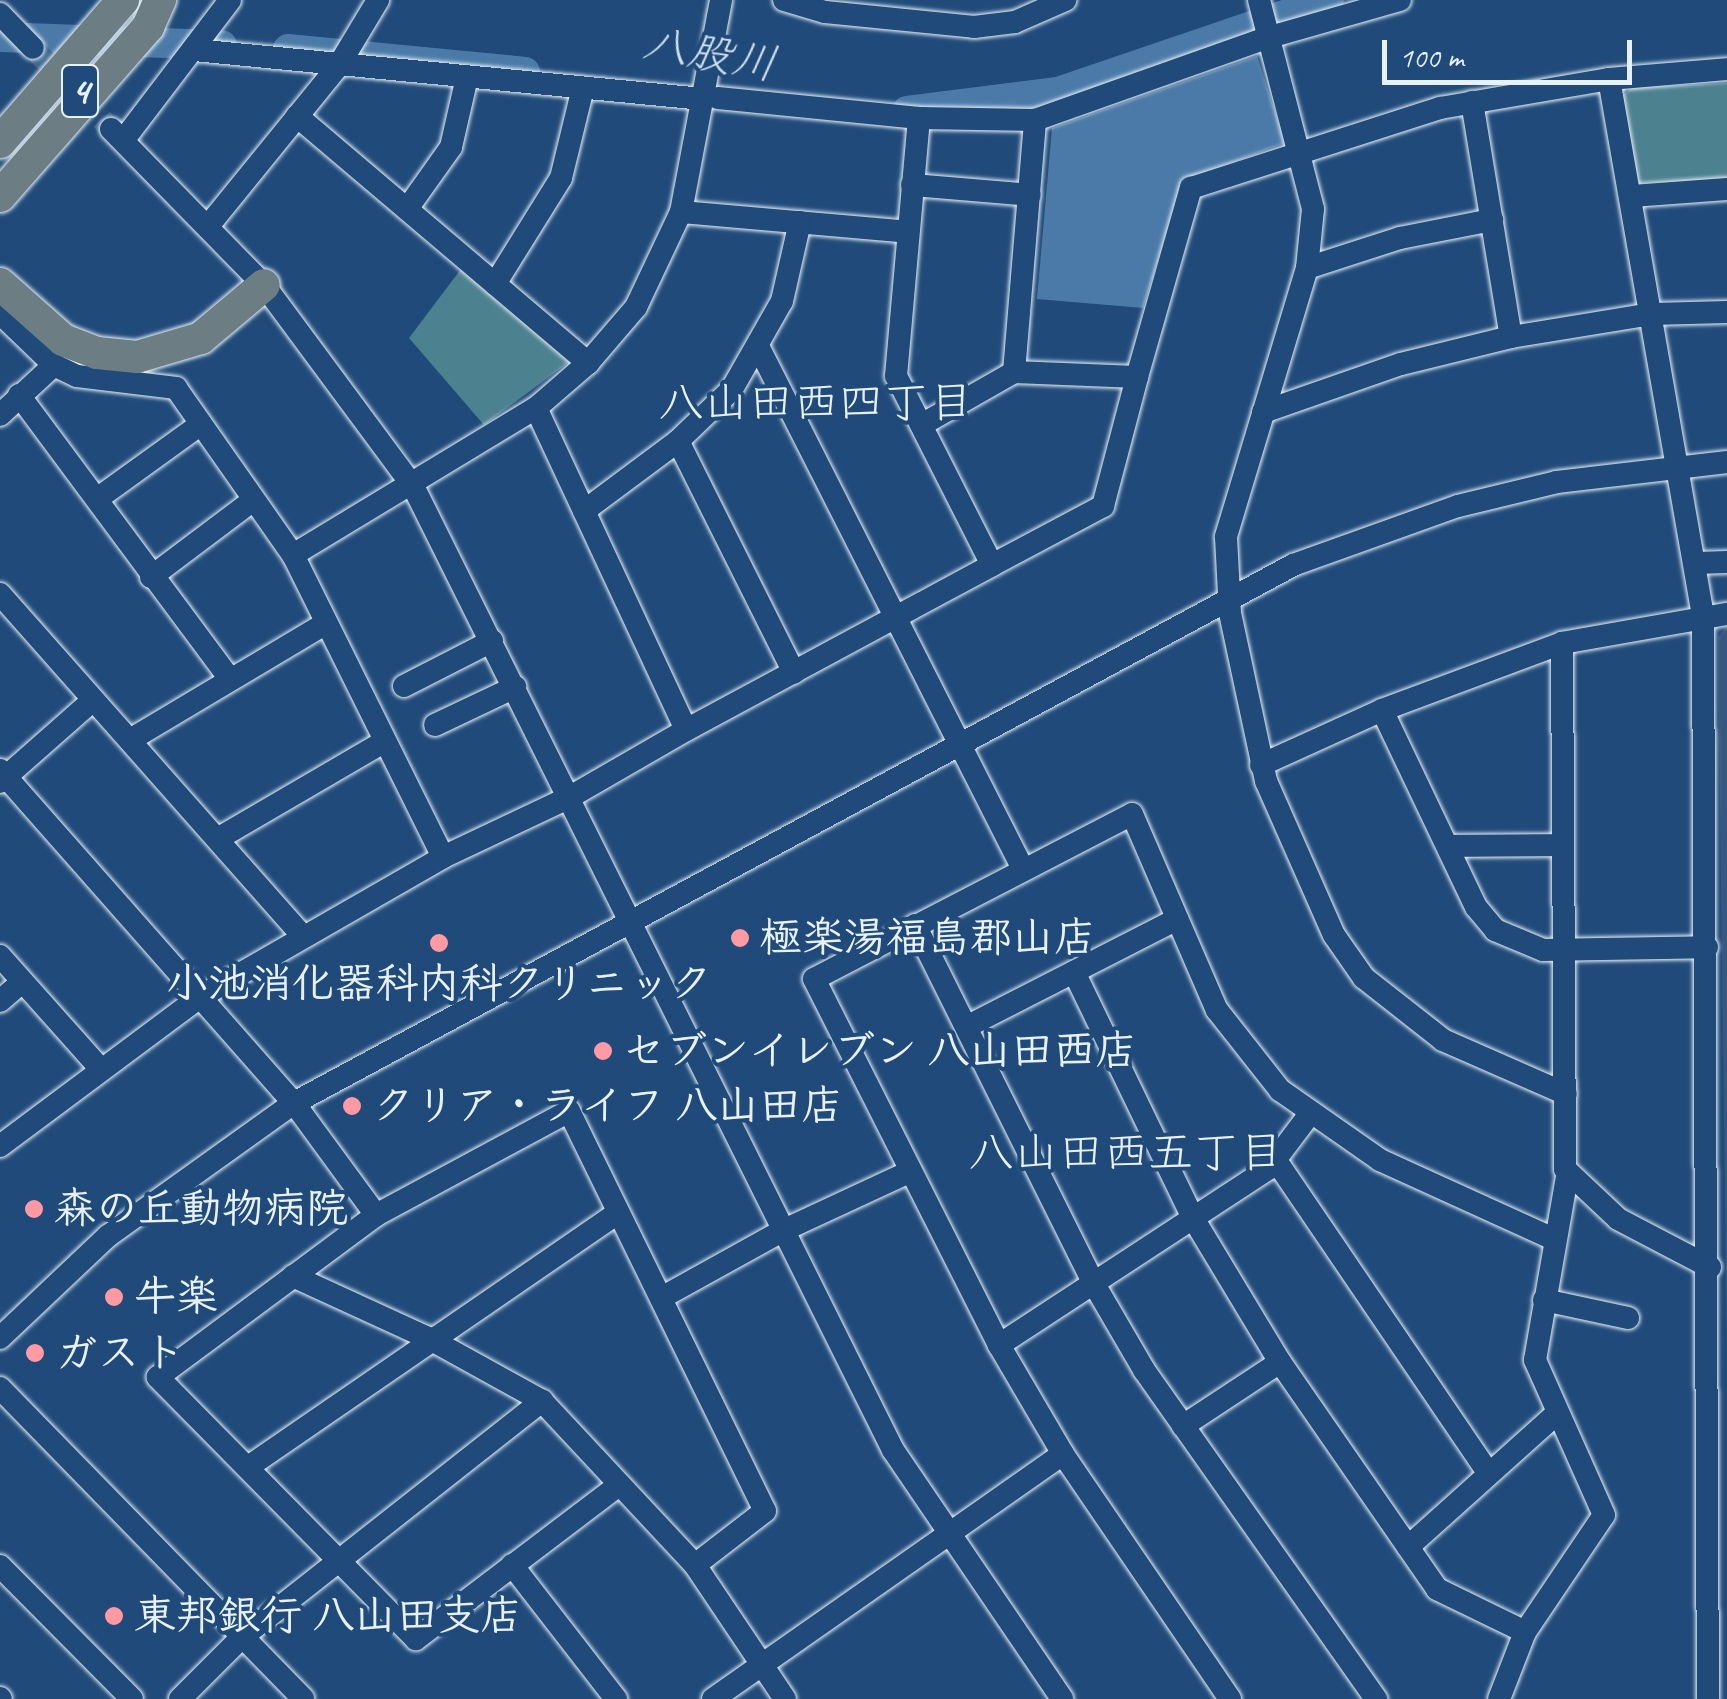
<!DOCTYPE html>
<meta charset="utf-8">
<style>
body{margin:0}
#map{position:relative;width:1727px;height:1699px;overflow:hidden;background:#1f4a7a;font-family:Caveat,"Klee One",sans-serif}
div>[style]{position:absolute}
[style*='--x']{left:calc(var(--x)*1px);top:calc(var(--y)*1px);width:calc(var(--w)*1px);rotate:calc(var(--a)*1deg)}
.built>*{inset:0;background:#36587e}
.green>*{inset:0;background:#4c818f}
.water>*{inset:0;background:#4b7aa8}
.river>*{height:30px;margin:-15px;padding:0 15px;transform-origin:15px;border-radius:15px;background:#4b7aa8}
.minor-tunnel>*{height:22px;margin-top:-11px;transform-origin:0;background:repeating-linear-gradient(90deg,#3d638d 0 22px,transparent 0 33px)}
.roads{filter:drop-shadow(0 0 2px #e8f1f8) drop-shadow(0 0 2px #e8f1f8)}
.minor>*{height:22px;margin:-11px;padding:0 11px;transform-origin:11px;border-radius:11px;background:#1f4a7a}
.highway>*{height:32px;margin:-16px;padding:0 16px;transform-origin:16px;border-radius:16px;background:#6c7e84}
.dots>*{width:28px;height:28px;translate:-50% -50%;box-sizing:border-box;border:5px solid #1f4a7a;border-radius:50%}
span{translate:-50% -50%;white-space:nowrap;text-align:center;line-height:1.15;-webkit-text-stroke:8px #1f4a7a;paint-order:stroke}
.shield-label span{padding:2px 8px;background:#1f4a7a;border:2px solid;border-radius:8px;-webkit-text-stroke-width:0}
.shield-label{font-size:40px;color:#e8f1f8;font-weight:700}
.poi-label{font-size:42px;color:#e8f1f8;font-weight:700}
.left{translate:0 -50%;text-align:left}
.water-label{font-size:45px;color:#d0dfec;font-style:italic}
.neighbourhood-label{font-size:45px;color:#e8f1f8}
.scale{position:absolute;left:1382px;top:40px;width:250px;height:45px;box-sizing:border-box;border:5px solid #e8f1f8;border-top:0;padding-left:12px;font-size:30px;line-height:35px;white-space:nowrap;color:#e8f1f8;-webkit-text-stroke:8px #1f4a7a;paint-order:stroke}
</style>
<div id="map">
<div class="built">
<i style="clip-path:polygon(1727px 625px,1727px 1370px,1718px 637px)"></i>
</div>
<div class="green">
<i style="clip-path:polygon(1727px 83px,1727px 180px,1635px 183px,1623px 95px,1632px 88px)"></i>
<i style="clip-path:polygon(461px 269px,569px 362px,484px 425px,409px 338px)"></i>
</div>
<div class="water">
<i style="clip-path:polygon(1257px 56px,1285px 143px,1183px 180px,1143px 308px,1037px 299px,1052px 128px)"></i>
</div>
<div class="river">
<i style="--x:0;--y:37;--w:222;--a:2.1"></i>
<i style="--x:288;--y:49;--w:238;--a:5.5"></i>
<i style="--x:907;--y:111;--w:152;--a:-7.2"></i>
<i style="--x:1058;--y:92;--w:286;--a:-18.8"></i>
</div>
<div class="minor-tunnel">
<i style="--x:33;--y:48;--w:112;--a:46.1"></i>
</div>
<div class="roads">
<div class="minor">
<i style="--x:784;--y:0;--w:43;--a:16.3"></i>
<i style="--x:825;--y:12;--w:150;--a:5.7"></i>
<i style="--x:974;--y:27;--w:41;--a:-7"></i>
<i style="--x:1015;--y:22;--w:55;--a:-23.7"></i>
<i style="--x:1259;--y:0;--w:216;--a:75.5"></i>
<i style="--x:1313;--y:209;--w:59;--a:95.8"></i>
<i style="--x:1307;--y:268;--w:281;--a:106.8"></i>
<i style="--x:1226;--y:537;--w:76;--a:87"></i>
<i style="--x:1230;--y:613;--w:172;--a:77.9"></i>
<i style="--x:1266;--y:781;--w:168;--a:66.2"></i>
<i style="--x:1334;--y:935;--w:52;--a:55.1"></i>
<i style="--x:1364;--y:978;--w:100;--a:38.1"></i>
<i style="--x:1443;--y:1040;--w:134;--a:23.7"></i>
<i style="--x:0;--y:14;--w:47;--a:45.9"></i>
<i style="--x:194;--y:50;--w:511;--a:5.5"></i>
<i style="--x:1609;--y:79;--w:545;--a:80.07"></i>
<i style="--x:1703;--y:616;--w:1083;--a:89.74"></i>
<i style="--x:718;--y:98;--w:202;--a:5.7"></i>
<i style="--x:919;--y:118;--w:116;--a:1"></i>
<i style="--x:1035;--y:120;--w:249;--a:-19.5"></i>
<i style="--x:1270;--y:37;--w:135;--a:-15.9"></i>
<i style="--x:1472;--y:102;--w:238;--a:80.6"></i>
<i style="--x:297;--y:116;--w:382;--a:40.3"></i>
<i style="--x:111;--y:129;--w:219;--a:45.6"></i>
<i style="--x:264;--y:285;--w:250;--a:53.5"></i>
<i style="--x:413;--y:486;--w:1077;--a:63.53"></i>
<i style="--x:893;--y:1450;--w:301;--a:55.8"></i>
<i style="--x:125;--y:138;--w:173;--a:-52.7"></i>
<i style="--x:912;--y:185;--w:118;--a:4.8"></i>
<i style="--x:1632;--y:196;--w:95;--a:-4.2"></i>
<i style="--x:407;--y:209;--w:76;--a:-54.6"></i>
<i style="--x:451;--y:147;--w:72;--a:-77.1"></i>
<i style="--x:681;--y:212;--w:228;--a:5"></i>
<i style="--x:209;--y:225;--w:206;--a:-50.9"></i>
<i style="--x:339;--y:65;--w:76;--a:-59"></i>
<i style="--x:1307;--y:268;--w:98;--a:-17.9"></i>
<i style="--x:1400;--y:238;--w:94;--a:-11.1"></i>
<i style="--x:495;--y:284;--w:125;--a:-58.1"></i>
<i style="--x:561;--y:178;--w:93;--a:-76.3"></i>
<i style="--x:0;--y:313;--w:75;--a:43.9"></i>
<i style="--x:54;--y:365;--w:25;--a:26"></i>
<i style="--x:77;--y:376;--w:100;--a:6.9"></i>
<i style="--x:176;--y:388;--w:204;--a:55"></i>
<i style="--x:759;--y:348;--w:584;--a:63.13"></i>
<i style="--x:1014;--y:372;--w:253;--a:-85.2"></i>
<i style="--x:19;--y:395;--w:350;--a:53.4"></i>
<i style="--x:536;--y:408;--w:355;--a:65"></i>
<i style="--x:686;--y:730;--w:348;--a:-28.3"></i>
<i style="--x:992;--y:565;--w:212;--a:-116.9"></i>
<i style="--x:896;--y:376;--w:259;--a:-84.9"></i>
<i style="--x:1263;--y:412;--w:146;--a:-19.2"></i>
<i style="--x:1401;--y:364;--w:113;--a:-13.8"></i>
<i style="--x:1511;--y:337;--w:143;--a:-9.3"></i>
<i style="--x:1652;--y:314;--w:75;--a:-1.5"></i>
<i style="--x:0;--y:415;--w:74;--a:-42.8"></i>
<i style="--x:923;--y:424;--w:105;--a:-29.7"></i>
<i style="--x:1014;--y:372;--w:123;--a:2.3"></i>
<i style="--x:1137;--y:377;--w:197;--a:-74.1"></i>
<i style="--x:1191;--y:188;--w:262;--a:-17.8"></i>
<i style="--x:1440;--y:108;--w:171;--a:-9.7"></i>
<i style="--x:1609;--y:79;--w:118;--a:-4.8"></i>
<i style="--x:678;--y:441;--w:259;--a:63.4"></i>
<i style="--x:97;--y:499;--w:128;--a:-35.8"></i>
<i style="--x:584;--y:511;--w:117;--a:-36.7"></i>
<i style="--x:678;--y:441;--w:75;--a:-43.9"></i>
<i style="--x:732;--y:389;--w:101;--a:-60.4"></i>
<i style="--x:782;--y:301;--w:81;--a:-77.2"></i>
<i style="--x:1696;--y:563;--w:31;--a:-2"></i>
<i style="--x:992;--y:565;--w:126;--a:-28"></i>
<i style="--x:1103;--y:506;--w:133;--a:-75.2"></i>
<i style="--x:151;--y:577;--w:128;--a:-37"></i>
<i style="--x:0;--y:594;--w:458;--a:48.5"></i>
<i style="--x:1562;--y:643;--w:526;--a:89.67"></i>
<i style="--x:1565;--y:1169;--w:73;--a:43.3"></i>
<i style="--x:1618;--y:1219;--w:104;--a:27.6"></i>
<i style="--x:404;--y:686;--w:99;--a:-27.1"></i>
<i style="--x:1382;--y:710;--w:218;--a:64.5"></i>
<i style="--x:1476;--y:907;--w:30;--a:50"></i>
<i style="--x:1495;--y:930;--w:52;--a:22.6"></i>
<i style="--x:1543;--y:950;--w:164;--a:-1"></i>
<i style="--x:435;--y:725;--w:89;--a:-25.4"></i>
<i style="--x:130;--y:740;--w:228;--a:-30.8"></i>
<i style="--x:1261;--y:765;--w:133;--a:-24.4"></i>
<i style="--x:1382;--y:710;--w:192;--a:-20.4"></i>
<i style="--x:1562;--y:643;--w:168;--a:-10"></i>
<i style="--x:0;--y:770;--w:444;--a:48.6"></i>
<i style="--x:294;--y:1103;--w:139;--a:53.8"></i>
<i style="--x:0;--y:782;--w:124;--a:-41.4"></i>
<i style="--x:219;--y:838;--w:192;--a:-30.3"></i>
<i style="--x:1448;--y:846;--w:114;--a:-0.5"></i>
<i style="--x:443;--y:857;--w:337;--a:-116.4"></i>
<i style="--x:293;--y:555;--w:284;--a:-31.2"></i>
<i style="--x:536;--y:408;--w:69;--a:-40.9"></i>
<i style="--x:588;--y:363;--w:74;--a:-49.4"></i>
<i style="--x:636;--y:307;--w:105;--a:-64.7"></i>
<i style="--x:681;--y:212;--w:216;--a:-79.3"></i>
<i style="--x:915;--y:925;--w:401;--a:63.5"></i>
<i style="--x:1094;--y:1284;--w:99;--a:59.8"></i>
<i style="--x:1144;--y:1370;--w:403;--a:54.8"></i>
<i style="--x:0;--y:956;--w:149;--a:48.3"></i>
<i style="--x:1074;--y:972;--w:273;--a:64.2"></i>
<i style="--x:1193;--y:1218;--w:168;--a:58.9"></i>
<i style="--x:1280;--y:1362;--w:276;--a:55.3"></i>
<i style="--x:1437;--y:1589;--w:98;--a:26"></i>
<i style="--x:1525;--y:1632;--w:72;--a:111.2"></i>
<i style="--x:0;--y:1001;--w:29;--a:-41"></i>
<i style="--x:968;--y:1026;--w:235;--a:-27.1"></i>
<i style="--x:0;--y:1146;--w:249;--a:-36.7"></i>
<i style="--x:200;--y:997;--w:280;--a:-29.9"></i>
<i style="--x:443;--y:857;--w:140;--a:-25.3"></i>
<i style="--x:570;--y:797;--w:134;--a:-30"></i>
<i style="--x:1277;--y:1162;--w:376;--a:55.8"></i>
<i style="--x:293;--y:1276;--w:149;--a:24.7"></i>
<i style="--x:428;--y:1338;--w:130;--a:28.9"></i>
<i style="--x:542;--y:1401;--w:224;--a:47"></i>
<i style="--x:695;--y:1565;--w:161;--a:56.1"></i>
<i style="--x:661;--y:1298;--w:138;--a:-29"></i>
<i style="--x:782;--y:1231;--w:138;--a:-24.9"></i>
<i style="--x:1544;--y:1300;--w:86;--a:12.1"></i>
<i style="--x:0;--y:1338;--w:149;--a:-43.4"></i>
<i style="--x:108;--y:1236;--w:229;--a:-35.6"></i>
<i style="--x:294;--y:1103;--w:1135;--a:-28.3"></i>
<i style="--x:1293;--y:565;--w:175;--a:-19.7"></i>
<i style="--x:1458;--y:506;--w:102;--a:-13.6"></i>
<i style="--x:1557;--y:482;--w:171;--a:-6.7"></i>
<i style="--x:999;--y:1345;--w:323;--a:-33.2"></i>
<i style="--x:1269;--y:1168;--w:66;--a:-53"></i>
<i style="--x:0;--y:1388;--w:434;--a:45.7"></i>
<i style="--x:1183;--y:1426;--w:116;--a:-33.4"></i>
<i style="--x:248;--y:1467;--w:447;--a:-34.5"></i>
<i style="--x:619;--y:1485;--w:255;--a:142.8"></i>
<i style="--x:416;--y:1639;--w:368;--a:-134.6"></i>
<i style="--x:158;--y:1377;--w:272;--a:-36.6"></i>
<i style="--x:376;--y:1215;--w:219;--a:-28.3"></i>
<i style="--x:569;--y:1111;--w:445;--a:63.9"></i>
<i style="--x:765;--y:1511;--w:88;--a:142.4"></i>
<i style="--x:1408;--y:1547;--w:198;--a:-41.9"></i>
<i style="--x:512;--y:1565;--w:170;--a:52.2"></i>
<i style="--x:0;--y:1566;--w:187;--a:45.2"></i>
<i style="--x:1525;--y:1632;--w:141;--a:-56"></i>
<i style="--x:1604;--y:1515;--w:170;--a:-114"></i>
<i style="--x:1535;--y:1360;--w:187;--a:-80.1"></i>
<i style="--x:0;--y:1698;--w:1;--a:45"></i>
<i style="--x:180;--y:1699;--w:88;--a:-45"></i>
<i style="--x:242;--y:1637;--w:382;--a:-38.2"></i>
<i style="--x:713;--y:1699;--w:427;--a:-35"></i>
<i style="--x:1230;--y:1699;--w:297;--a:-124.3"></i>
<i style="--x:1063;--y:1454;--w:126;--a:-120.4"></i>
<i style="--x:999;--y:1345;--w:410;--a:-116.8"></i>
<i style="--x:814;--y:979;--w:358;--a:-27.4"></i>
<i style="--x:1132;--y:814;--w:214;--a:66.6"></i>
<i style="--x:1217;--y:1010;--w:102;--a:51.8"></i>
<i style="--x:1280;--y:1090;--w:122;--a:35"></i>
<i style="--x:1380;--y:1160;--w:190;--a:24.5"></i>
</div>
<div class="highway">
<i style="--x:0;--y:142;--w:188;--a:-49.1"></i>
<i style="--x:0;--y:196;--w:225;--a:-48.8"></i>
<i style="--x:148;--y:27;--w:30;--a:-66"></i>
<i style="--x:0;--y:284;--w:84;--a:41.6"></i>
<i style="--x:63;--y:340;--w:36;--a:21"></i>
<i style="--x:97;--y:353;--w:40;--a:5.7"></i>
<i style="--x:137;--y:357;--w:67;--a:-16.5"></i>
<i style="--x:201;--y:338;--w:82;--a:-40.1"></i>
</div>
</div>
<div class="dots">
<i style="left:740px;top:938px;background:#ff9aa2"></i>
<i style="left:439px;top:943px;background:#ff9aa2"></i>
<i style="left:603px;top:1051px;background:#ff9aa2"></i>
<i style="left:352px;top:1106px;background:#ff9aa2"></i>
<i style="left:34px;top:1209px;background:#ff9aa2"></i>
<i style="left:114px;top:1297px;background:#ff9aa2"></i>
<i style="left:35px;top:1353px;background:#ff9aa2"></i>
<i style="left:114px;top:1616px;background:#ff9aa2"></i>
</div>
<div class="shield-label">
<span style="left:80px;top:91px">4</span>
</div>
<div class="poi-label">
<span class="left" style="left:760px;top:938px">極楽湯福島郡山店</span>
<span style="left:439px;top:984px">小池消化器科内科クリニック</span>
<span class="left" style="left:623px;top:1051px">セブンイレブン 八山田西店</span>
<span class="left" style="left:372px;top:1106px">クリア・ライフ 八山田店</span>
<span class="left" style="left:54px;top:1209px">森の丘動物病院</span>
<span class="left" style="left:134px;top:1297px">牛楽</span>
<span class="left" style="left:55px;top:1353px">ガスト</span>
<span class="left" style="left:134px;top:1616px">東邦銀行 八山田支店</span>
</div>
<div class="water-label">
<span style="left:710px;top:54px;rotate:10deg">八股川</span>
</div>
<div class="neighbourhood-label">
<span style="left:816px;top:403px">八山田西四丁目</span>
<span style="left:1126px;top:1153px">八山田西五丁目</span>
</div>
<div class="scale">100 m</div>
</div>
